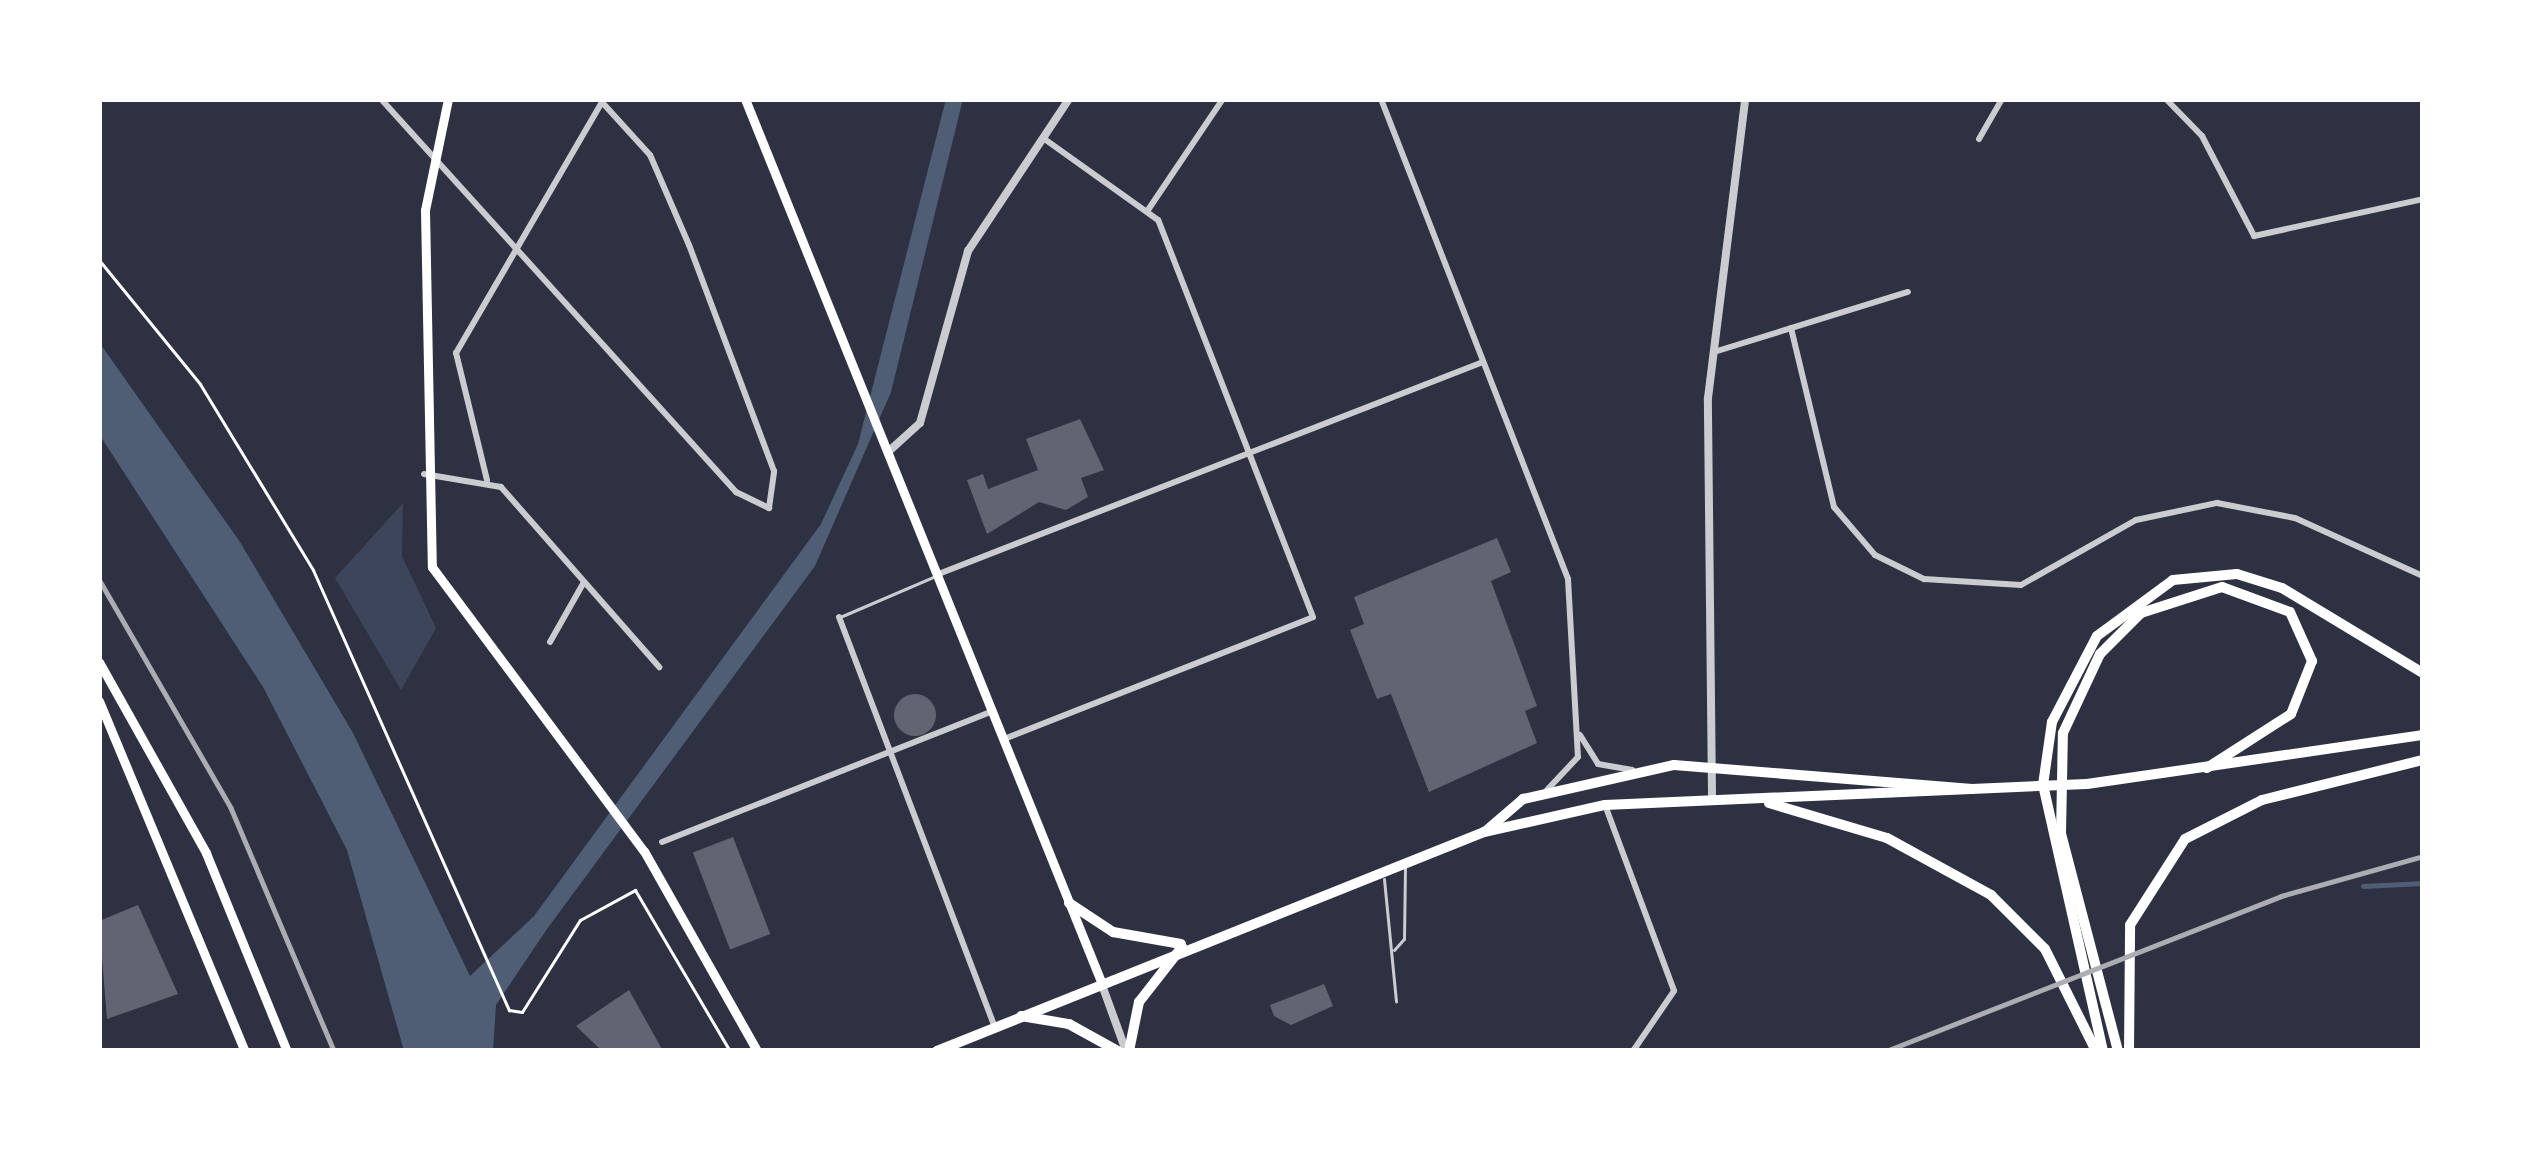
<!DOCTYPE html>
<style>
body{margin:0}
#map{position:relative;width:2522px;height:1150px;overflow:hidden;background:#2d3142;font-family:Lato,sans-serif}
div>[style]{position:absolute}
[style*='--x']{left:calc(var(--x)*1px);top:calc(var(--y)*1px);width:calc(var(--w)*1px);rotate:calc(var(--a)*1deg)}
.green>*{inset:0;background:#3c4559}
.water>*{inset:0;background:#4f5d75}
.stream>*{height:4.5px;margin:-2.25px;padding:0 2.25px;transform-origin:2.25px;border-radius:2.25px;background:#4f5d75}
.building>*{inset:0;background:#626471;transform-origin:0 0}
.round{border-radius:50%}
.path>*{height:3px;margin:-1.5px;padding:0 1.5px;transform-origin:1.5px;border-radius:1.5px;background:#fff}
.service>*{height:3px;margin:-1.5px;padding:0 1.5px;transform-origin:1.5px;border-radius:1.5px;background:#caccd0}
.minor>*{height:6px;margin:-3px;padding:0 3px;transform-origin:3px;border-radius:3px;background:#caccd0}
.tertiary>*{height:8px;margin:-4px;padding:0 4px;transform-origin:4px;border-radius:4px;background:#caccd0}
.secondary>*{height:9px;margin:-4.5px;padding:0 4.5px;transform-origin:4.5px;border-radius:4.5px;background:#fff}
.primary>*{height:10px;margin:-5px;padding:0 5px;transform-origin:5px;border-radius:5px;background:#fff}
.rail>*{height:4.5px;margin:-2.25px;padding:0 2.25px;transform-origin:2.25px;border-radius:2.25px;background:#abadb3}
span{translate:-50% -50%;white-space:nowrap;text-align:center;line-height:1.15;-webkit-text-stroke:9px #fff;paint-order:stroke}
.frame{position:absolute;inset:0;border:102px solid #fff;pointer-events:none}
</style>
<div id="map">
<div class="green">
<i style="clip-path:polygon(403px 503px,402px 556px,436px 628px,401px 690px,335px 578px)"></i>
</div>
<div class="water">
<i style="clip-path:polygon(946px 99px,963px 99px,891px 392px,815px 566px,547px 929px,496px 1005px,493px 1051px,404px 1051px,347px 850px,263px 687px,99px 434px,99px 342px,240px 542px,353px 733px,470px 976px,534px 916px,821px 524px,858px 444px)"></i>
</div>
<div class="stream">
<i style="--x:2363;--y:886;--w:60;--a:-2.9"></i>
</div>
<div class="building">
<i style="clip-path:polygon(1080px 419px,1104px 470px,1081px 478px,1088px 497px,1066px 510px,1039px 502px,987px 534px,967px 480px,983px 474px,988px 489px,1038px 470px,1026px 439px)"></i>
<i style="clip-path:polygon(1497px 538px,1511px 572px,1491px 581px,1537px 706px,1525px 711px,1537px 743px,1429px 792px,1391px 694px,1377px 699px,1350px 630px,1364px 624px,1354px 597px)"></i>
<i class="round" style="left:894px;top:694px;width:42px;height:42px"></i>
<i style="left:733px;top:837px;width:104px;height:43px;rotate:69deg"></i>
<i style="clip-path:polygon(138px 905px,178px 994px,107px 1019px,99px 921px)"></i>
<i style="clip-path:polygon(1324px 984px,1333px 1006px,1291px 1025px,1274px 1016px,1270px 1005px)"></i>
<i style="clip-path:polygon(629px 990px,663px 1051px,602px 1051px,576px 1026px)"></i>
</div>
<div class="path">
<i style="--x:99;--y:260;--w:160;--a:50.8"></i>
<i style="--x:200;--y:384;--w:218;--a:58.7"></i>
<i style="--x:313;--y:570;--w:482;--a:66"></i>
<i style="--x:509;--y:1010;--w:13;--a:9"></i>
<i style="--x:522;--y:1012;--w:109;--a:-57.8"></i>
<i style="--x:580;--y:920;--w:63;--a:-28.6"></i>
<i style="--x:635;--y:890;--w:187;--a:59.5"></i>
</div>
<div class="service">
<i style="--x:840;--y:617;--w:103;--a:-23.3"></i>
<i style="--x:1384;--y:879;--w:123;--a:84.4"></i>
<i style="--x:1394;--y:950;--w:15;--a:-48"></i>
<i style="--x:1404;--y:939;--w:71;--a:-89.2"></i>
</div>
<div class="minor">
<i style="--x:381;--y:99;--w:530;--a:47.91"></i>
<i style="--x:736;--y:492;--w:37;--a:26"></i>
<i style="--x:769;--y:508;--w:37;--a:-82"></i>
<i style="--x:774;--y:471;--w:241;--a:-110.6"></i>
<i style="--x:689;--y:245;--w:98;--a:-113.4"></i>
<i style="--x:650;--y:155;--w:72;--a:-132.2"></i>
<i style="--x:1381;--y:99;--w:515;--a:68.71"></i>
<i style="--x:1568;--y:579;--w:178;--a:86.8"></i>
<i style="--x:1578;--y:757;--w:45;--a:133.2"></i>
<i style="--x:2166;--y:99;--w:52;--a:45.8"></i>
<i style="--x:2202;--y:136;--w:113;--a:62.5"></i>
<i style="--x:2254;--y:236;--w:173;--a:-12.3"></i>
<i style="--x:1979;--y:139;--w:46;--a:-60.1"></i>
<i style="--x:1148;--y:210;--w:134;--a:-56"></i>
<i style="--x:1791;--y:328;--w:184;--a:76.5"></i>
<i style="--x:1834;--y:507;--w:63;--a:49.5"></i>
<i style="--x:1875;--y:555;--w:55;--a:26.1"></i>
<i style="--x:1924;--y:579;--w:97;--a:3.5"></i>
<i style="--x:2021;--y:585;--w:132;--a:-29.5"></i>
<i style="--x:2136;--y:520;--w:83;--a:-11.9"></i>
<i style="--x:2217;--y:503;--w:79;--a:10.9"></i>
<i style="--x:2295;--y:518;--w:141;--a:24.4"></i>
<i style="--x:1714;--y:352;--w:203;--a:-17.2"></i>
<i style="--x:424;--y:474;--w:78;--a:9.6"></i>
<i style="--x:501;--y:487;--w:240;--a:48.7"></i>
<i style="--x:487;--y:480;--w:131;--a:-103.7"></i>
<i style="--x:456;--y:353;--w:290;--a:-59.8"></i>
<i style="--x:936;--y:575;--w:587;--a:-21.28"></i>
<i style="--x:839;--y:617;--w:437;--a:69.2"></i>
<i style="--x:550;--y:642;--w:69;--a:-60.5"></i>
<i style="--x:1580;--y:735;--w:34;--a:58"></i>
<i style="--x:1598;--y:764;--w:35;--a:10"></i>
<i style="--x:1004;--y:739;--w:332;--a:-21.5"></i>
<i style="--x:1313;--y:617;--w:426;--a:-111.3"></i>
<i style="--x:1158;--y:220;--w:141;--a:-144.5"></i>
<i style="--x:1605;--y:805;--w:198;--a:69.6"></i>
<i style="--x:1674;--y:991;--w:73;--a:124.3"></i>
<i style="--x:662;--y:842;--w:356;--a:-21.6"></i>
</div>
<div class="tertiary">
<i style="--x:888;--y:452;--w:43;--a:-42.2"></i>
<i style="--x:920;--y:423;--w:179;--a:-74.4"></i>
<i style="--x:968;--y:251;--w:182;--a:-56.4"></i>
<i style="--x:1712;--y:795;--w:397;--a:-90.6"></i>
<i style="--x:1708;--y:398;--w:301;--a:-82.9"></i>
<i style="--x:1102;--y:985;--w:70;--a:70"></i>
</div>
<div class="secondary">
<i style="--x:448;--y:99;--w:113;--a:101.7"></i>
<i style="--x:425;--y:210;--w:357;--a:88.9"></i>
<i style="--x:432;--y:567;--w:354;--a:53.3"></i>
<i style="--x:644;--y:851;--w:230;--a:60.5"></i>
<i style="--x:745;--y:99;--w:949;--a:68.03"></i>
<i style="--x:99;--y:662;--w:219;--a:60.7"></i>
<i style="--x:206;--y:853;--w:214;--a:67.8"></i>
<i style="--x:99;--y:701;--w:379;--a:67.4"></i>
</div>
<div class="primary">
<i style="--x:1769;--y:803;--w:123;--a:16.5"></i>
<i style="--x:1887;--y:838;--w:119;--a:28.7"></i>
<i style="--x:1991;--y:895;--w:76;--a:45"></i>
<i style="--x:2045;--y:949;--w:114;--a:63.4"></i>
<i style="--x:1487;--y:830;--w:48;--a:-40.7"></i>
<i style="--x:1523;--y:799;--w:155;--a:-12.7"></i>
<i style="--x:1674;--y:765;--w:299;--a:4.6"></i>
<i style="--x:1069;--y:903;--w:53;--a:33.4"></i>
<i style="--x:1113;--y:932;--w:69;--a:10"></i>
<i style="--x:1021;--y:1016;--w:49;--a:9.5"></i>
<i style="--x:1069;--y:1024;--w:56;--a:28.9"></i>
<i style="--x:937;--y:1051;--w:589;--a:-21.82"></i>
<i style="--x:1484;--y:832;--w:124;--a:-12.6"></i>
<i style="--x:1605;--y:805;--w:482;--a:-2.5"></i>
<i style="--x:2087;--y:784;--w:340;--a:-8.3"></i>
<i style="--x:1129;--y:1051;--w:50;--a:-78.5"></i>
<i style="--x:1139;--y:1002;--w:70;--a:-52"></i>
<i style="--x:2103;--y:1051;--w:273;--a:-102.7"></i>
<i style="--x:2043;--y:785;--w:64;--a:-81.9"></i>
<i style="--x:2052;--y:722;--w:97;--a:-62.4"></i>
<i style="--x:2097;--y:636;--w:94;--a:-36.4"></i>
<i style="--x:2173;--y:580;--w:64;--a:-5.4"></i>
<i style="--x:2237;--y:574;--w:47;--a:17.3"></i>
<i style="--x:2282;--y:588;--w:165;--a:31.1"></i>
<i style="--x:2118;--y:1051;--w:225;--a:-104.7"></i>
<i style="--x:2061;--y:833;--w:100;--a:-88.9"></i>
<i style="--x:2063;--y:733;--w:87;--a:-64.9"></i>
<i style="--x:2100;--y:654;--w:58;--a:-45"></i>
<i style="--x:2141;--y:613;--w:85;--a:-17.8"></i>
<i style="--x:2222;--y:587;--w:72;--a:20.2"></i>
<i style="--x:2290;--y:612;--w:54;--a:65.8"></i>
<i style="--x:2312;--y:661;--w:57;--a:111.6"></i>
<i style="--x:2291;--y:714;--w:100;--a:147.3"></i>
<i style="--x:2129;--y:1051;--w:126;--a:-89.5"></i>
<i style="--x:2130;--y:925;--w:102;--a:-57.4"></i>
<i style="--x:2185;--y:839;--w:86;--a:-26.9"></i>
<i style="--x:2262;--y:800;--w:166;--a:-14"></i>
</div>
<div class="rail">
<i style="--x:99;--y:579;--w:264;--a:60"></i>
<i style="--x:231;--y:808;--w:264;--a:67"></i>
<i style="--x:1886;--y:1051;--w:424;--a:-21.4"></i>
<i style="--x:2281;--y:896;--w:148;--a:-15.7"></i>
</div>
<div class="frame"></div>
</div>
